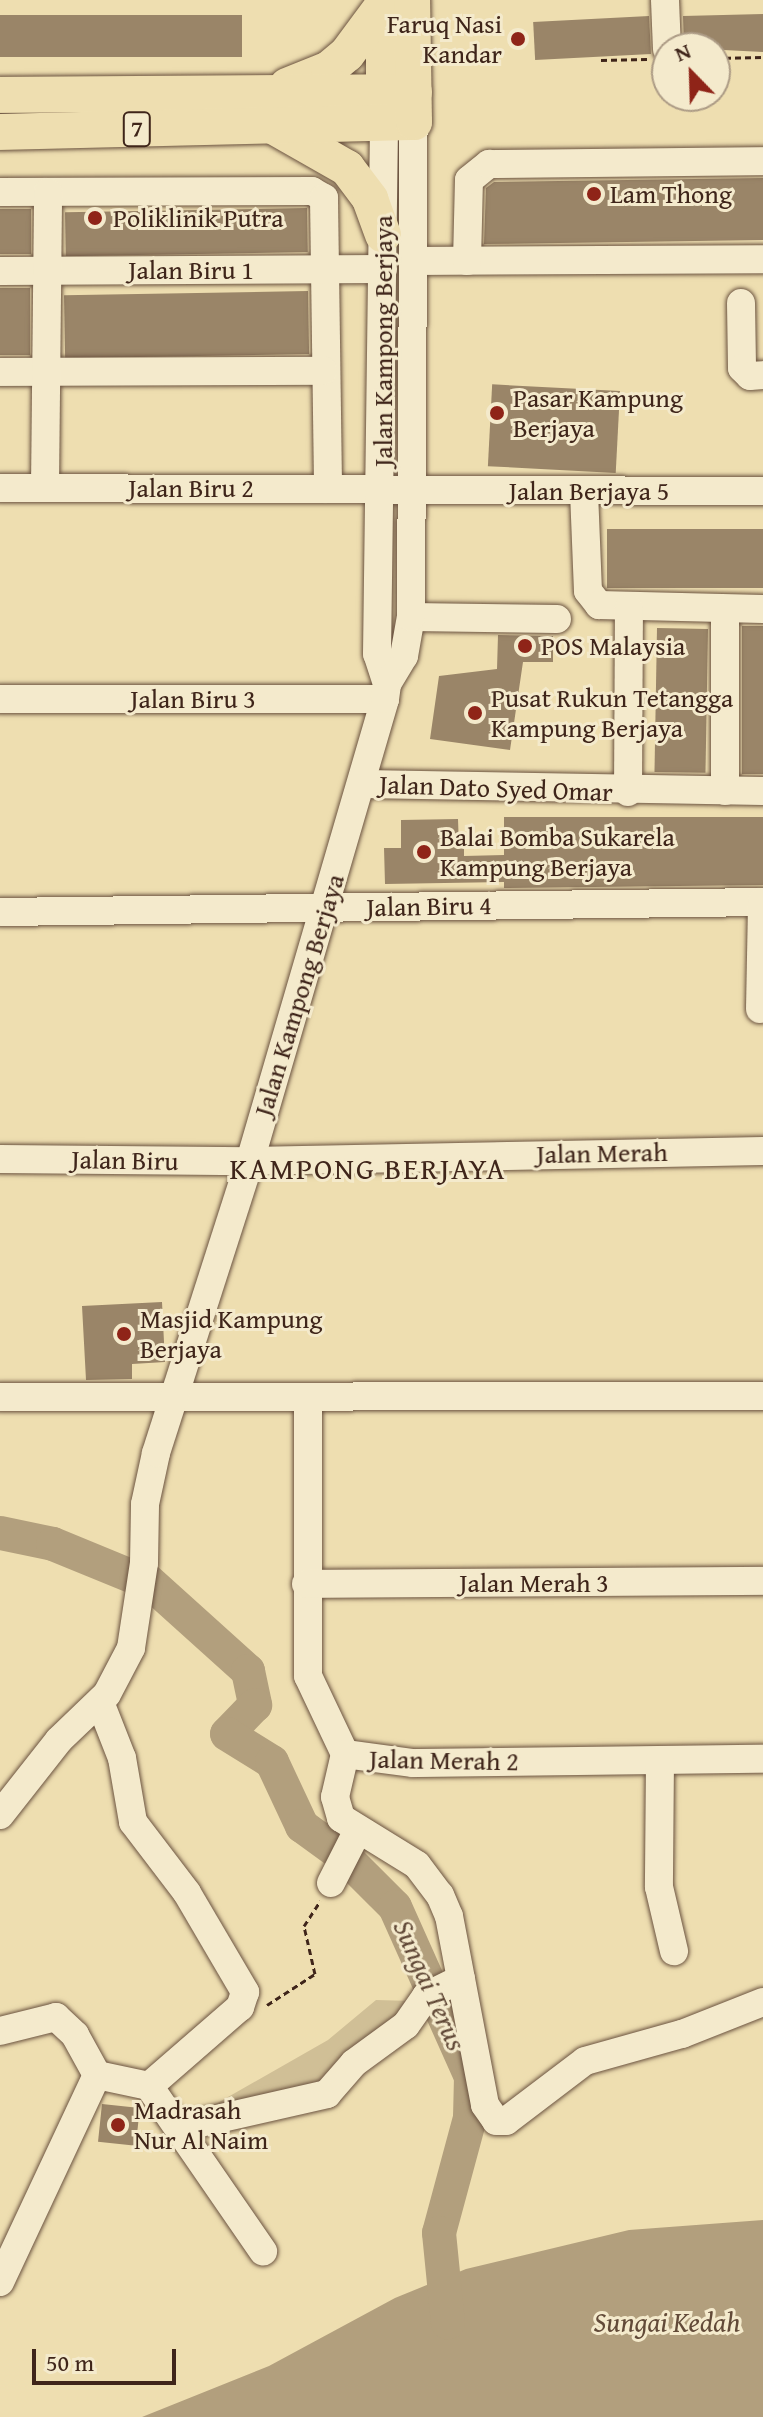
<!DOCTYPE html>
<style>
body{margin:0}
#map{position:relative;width:763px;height:2417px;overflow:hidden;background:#eedeb0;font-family:"Gentium Book Plus",serif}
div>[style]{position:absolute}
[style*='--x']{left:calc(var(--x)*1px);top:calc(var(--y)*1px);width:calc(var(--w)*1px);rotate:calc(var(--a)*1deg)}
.green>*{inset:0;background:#d0bf96}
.water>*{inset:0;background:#b29f7d}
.river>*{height:34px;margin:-17px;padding:0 17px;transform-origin:17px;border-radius:17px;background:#b29f7d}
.building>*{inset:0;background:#9a8568;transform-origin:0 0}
.path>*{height:3px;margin-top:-1.5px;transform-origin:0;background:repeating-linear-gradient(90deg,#3f251a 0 6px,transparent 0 10px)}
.roads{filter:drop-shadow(0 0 2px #6b5340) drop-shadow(0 0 2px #6b5340)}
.minor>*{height:28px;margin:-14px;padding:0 14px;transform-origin:14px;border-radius:14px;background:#f4eacc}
.major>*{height:36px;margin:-18px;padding:0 18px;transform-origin:18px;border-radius:18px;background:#eedeb0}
.dots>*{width:22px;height:22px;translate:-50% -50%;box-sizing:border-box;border:4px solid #f4eacc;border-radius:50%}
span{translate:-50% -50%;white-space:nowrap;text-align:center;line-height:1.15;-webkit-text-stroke:6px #f4eacc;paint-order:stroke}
.shield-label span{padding:2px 6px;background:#f4eacc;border:2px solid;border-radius:6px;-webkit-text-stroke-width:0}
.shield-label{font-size:24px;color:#3f251a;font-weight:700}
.poi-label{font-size:26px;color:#3f251a}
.right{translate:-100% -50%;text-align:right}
.left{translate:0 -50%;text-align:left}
.street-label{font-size:26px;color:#3f251a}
.water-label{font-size:28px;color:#624a38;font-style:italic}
.quarter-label{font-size:30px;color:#3f251a;letter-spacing:2px}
.north{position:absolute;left:651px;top:32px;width:80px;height:80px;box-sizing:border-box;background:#f4eacc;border:2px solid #ac9b85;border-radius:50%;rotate:337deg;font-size:22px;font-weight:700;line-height:32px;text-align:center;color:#3f251a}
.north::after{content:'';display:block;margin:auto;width:28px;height:36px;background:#8f2418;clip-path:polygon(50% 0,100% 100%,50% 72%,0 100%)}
.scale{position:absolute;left:32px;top:2349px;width:144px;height:36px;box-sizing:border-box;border:4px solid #3f251a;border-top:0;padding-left:10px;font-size:24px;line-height:28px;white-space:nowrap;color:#3f251a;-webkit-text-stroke:6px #f4eacc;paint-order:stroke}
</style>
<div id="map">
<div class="green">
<i style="clip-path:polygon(376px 2000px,413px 2001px,325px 2088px,193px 2117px,328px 2040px)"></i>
</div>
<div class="water">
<i style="clip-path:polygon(763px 2220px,763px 2417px,142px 2417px,269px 2366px,395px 2298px,466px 2269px,629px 2230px)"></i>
</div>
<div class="river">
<i style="--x:0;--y:1533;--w:54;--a:11.7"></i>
<i style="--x:53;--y:1544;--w:84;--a:22.3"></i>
<i style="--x:147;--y:1580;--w:136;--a:42"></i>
<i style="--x:248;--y:1671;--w:35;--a:78"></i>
<i style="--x:255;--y:1705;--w:40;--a:134"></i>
<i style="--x:227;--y:1734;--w:53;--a:31.9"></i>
<i style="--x:272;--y:1762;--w:71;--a:64.9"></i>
<i style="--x:302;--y:1826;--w:54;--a:36"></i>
<i style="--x:346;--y:1858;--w:69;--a:45"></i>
<i style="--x:395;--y:1907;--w:186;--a:65.9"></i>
<i style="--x:471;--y:2077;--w:41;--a:91.4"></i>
<i style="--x:470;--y:2118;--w:119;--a:105.1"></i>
<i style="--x:439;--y:2233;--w:90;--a:84.3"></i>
</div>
<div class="building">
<i style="clip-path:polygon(763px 14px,763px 52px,684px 48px,683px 16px)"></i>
<i style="left:242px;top:15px;width:42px;height:242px;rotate:90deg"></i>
<i style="left:649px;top:16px;width:38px;height:116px;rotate:87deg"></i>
<i style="clip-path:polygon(763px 178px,763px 240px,484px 244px,486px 188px,494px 182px)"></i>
<i style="left:307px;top:208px;width:44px;height:242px;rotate:89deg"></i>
<i style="left:0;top:209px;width:31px;height:45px"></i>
<i style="left:0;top:288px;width:30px;height:67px"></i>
<i style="left:308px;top:291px;width:63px;height:244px;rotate:89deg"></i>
<i style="left:620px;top:391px;width:82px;height:128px;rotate:93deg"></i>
<i style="left:607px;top:529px;width:156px;height:59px"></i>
<i style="left:742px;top:626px;width:21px;height:148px"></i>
<i style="left:657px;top:628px;width:51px;height:144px;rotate:1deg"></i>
<i style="clip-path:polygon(498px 635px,553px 636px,553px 662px,523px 662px,510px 750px,430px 739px,439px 676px,497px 669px)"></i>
<i style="clip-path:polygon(504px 817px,763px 817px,763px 885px,504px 888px,504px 882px,385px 884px,384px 848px,401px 848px,401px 820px,458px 819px,459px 847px,464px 847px,464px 856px,504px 855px)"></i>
<i style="clip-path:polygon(162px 1302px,165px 1362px,132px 1364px,132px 1379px,86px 1380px,82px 1306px)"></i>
<i style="left:102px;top:2104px;width:38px;height:38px;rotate:6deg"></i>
</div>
<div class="path">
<i style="--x:715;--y:58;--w:48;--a:-1.2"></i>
<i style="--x:601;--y:60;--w:46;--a:-1.2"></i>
<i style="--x:267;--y:2005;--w:57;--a:-32.9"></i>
<i style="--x:315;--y:1974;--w:49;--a:-102.9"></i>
<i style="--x:304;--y:1926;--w:30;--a:-57"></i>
</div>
<div class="roads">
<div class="minor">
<i style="--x:665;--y:0;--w:49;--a:87.7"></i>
<i style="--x:0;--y:192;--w:312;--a:-0.2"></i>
<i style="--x:312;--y:191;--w:14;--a:30"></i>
<i style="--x:324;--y:198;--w:291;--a:89.2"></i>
<i style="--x:413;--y:261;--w:350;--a:-0.3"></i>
<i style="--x:467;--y:261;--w:81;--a:-88.6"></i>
<i style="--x:469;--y:180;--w:26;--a:-39"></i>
<i style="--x:489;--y:164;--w:274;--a:-0.6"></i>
<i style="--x:0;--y:271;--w:383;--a:-0.3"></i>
<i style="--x:741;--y:303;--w:65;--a:89.1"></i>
<i style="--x:742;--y:368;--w:11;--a:45"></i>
<i style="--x:750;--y:376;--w:13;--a:-4"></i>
<i style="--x:0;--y:372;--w:323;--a:-0.2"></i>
<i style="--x:45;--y:487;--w:295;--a:-89.4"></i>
<i style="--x:0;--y:488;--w:763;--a:0.23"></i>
<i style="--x:584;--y:492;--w:99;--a:87.7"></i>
<i style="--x:588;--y:591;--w:18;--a:52"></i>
<i style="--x:599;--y:605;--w:164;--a:1.4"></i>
<i style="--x:725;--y:609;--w:182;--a:90"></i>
<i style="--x:411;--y:617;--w:146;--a:0.8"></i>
<i style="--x:387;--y:684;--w:33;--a:-59"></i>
<i style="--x:404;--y:656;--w:40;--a:-80"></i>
<i style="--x:411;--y:617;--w:495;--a:-89.7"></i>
<i style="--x:0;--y:699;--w:385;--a:0"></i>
<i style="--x:364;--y:784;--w:399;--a:1"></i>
<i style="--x:628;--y:792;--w:183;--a:-89.7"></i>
<i style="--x:0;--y:912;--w:763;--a:-0.75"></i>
<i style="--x:760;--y:1009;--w:107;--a:-88.9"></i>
<i style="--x:0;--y:1159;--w:250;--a:0.5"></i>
<i style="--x:250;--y:1161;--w:513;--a:-1.12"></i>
<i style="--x:0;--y:1397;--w:763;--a:-0.08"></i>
<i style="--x:308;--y:1400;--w:276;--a:90"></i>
<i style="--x:308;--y:1676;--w:86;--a:64.6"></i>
<i style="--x:345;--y:1754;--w:69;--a:7.5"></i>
<i style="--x:413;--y:1763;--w:350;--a:-0.7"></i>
<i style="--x:306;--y:1584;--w:457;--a:-0.4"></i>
<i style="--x:100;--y:1702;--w:60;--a:68.6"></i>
<i style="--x:122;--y:1758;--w:65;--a:80.2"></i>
<i style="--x:133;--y:1822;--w:89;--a:52.7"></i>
<i style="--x:187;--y:1893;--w:115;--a:59.6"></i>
<i style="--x:245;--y:1992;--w:16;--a:108"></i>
<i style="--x:240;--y:2007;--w:121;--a:139"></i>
<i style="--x:345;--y:1754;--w:44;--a:103.1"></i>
<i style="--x:335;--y:1797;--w:22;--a:74"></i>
<i style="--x:341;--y:1818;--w:89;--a:31.7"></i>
<i style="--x:417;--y:1865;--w:38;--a:53"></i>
<i style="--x:440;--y:1895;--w:23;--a:67"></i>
<i style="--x:449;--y:1916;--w:192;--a:79.2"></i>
<i style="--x:485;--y:2105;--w:19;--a:55"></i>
<i style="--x:496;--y:2121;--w:10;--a:0"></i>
<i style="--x:506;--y:2121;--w:99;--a:-37.2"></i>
<i style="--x:585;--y:2061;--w:101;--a:-15.6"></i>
<i style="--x:682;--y:2034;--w:87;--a:-21.6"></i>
<i style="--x:660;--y:1760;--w:127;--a:90.5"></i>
<i style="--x:659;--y:1887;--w:66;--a:76.8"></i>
<i style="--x:0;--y:1815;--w:95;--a:-51.8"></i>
<i style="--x:59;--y:1740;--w:66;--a:-43.8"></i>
<i style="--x:107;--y:1694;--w:52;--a:-62.4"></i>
<i style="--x:131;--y:1648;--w:86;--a:-81.3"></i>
<i style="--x:144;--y:1563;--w:59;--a:-89"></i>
<i style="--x:145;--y:1504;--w:52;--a:-77.8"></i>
<i style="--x:156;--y:1453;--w:307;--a:-72.2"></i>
<i style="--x:250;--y:1161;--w:481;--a:-73.7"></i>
<i style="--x:385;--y:699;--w:15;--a:-82"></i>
<i style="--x:387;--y:684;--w:32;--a:-108"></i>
<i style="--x:377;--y:654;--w:531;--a:-89.24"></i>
<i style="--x:331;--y:1883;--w:59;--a:-63"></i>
<i style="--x:0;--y:2031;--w:58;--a:-14"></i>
<i style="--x:56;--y:2017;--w:26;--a:43"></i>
<i style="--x:75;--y:2035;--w:46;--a:61.2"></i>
<i style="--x:97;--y:2075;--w:53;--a:11.9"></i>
<i style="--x:149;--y:2086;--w:201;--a:55.4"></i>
<i style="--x:182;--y:2127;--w:149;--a:-12.8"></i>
<i style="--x:327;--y:2094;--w:41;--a:-48.9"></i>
<i style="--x:354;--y:2063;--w:64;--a:-36.2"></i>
<i style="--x:406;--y:2025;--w:35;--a:-55"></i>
<i style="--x:426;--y:1996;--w:39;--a:-26"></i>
<i style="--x:0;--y:2282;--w:229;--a:-64.9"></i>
</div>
<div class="major">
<i style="--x:384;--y:0;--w:117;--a:90"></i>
<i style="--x:287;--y:86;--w:45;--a:-22"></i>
<i style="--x:329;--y:69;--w:23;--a:-40"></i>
<i style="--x:347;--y:54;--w:62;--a:-53.5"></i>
<i style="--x:0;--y:95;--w:414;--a:-0.4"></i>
<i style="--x:275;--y:127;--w:83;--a:29.7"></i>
<i style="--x:347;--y:168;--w:39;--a:53"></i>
<i style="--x:370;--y:199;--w:38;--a:70"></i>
<i style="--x:0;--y:132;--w:414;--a:-1.4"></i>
<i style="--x:414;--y:122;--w:122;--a:-90.9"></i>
</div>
</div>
<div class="dots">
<i style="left:518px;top:39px;background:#8f2418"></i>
<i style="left:594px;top:194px;background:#8f2418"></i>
<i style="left:95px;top:218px;background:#8f2418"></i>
<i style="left:497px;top:413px;background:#8f2418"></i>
<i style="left:525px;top:646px;background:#8f2418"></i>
<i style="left:475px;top:713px;background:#8f2418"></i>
<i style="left:424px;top:852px;background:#8f2418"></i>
<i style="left:124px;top:1334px;background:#8f2418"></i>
<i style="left:118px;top:2125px;background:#8f2418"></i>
</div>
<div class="shield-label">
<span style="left:137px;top:129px">7</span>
</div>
<div class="poi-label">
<span class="right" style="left:502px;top:39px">Faruq Nasi<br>Kandar</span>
<span class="left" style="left:610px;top:194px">Lam Thong</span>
<span class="left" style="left:113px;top:218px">Poliklinik Putra</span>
<span class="left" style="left:513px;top:413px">Pasar Kampung<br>Berjaya</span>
<span class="left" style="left:541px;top:646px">POS Malaysia</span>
<span class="left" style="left:491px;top:713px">Pusat Rukun Tetangga<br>Kampung Berjaya</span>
<span class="left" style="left:440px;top:852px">Balai Bomba Sukarela<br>Kampung Berjaya</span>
<span class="left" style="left:140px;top:1334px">Masjid Kampung<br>Berjaya</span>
<span class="left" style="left:134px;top:2125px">Madrasah<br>Nur Al Naim</span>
</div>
<div class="street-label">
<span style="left:191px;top:270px">Jalan Biru 1</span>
<span style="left:383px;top:341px;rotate:-90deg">Jalan Kampong Berjaya</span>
<span style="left:191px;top:488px">Jalan Biru 2</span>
<span style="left:589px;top:491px">Jalan Berjaya 5</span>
<span style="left:193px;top:699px">Jalan Biru 3</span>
<span style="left:496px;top:788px;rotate:2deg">Jalan Dato Syed Omar</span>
<span style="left:429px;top:906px;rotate:-1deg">Jalan Biru 4</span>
<span style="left:299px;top:995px;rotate:-73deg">Jalan Kampong Berjaya</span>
<span style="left:602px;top:1153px;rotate:-1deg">Jalan Merah</span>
<span style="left:125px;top:1160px;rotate:1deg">Jalan Biru</span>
<span style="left:534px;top:1583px">Jalan Merah 3</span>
<span style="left:444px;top:1760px;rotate:1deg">Jalan Merah 2</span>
</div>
<div class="water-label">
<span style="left:430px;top:1985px;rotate:66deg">Sungai Terus</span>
<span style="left:667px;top:2322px">Sungai Kedah</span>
</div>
<div class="quarter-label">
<span style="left:368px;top:1168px">KAMPONG BERJAYA</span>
</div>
<div class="north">N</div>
<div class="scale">50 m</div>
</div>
